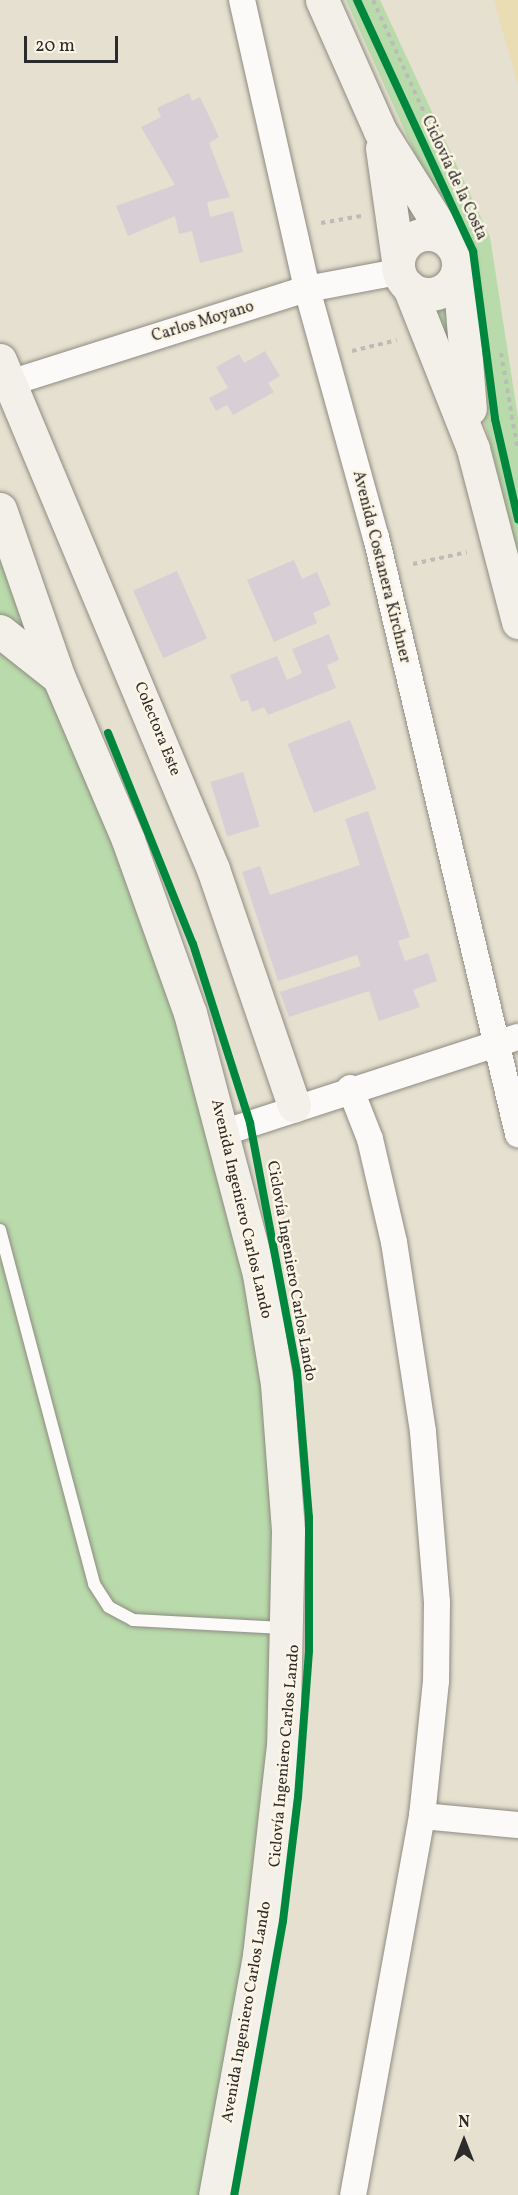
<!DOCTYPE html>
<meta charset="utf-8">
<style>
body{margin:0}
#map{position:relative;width:518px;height:2195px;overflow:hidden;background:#e5e0cf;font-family:Vollkorn,serif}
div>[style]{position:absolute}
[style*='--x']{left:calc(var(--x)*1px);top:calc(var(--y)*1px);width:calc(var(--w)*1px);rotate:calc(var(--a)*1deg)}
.green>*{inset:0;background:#b9daaa}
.sand>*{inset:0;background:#eaddb4}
.building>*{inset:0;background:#d7cfd5;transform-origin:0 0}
.path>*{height:4px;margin-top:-2px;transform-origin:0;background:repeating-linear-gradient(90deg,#bcbbb8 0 4.5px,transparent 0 9px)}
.roads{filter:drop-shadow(0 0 2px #8e8b83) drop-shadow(0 0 2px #8e8b83)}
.lane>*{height:12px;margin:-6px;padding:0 6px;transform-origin:6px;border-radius:6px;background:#fbfaf8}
.street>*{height:26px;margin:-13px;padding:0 13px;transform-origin:13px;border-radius:13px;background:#fbfaf8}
.secondary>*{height:33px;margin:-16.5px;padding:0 16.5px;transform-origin:16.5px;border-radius:16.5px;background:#f3f0e9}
.secondary>.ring{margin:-16.5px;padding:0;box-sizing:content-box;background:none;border:33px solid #f3f0e9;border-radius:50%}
.cycleway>*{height:8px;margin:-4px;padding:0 4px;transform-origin:4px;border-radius:4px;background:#00873e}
span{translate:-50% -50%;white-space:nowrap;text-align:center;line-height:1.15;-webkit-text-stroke:5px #fcf5e5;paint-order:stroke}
.street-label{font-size:16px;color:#2b2b2b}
.north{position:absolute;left:434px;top:2111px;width:60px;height:60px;-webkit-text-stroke:4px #fcf5e5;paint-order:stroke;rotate:0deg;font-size:16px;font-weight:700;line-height:24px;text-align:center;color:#2b2b2b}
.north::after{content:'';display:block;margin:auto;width:21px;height:27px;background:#2b2b2b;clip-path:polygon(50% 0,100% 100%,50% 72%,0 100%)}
.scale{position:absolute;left:24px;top:36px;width:94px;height:27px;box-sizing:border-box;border:3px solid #2b2b2b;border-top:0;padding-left:8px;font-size:18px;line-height:21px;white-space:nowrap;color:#2b2b2b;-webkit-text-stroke:4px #fcf5e5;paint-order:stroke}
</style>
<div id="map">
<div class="green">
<i style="clip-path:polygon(346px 0,380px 0,490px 237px,518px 418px,518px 556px,421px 167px)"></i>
<i style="clip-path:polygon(410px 197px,432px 229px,419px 227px,404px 236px,400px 200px)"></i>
<i style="clip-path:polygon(451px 291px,457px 392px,422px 299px)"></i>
<i style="clip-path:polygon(0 503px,190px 1013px,277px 1384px,288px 1629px,214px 2195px,0 2195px)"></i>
</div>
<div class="sand">
<i style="clip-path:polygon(494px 0,518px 0,518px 86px)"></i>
</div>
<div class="building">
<i style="clip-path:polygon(189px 93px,192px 101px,200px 97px,219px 137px,209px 143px,230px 197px,207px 202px,210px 217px,233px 211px,243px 252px,200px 263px,192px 231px,179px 234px,175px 216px,128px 236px,116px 206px,175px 185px,141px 127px,161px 117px,157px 108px)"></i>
<i style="clip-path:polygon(265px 351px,280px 376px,268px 383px,274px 392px,233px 415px,227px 405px,216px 411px,209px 398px,228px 388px,216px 367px,239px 354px,244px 363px)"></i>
<i style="clip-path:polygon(294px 560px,302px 579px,317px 572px,331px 605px,313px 613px,317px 623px,274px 642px,247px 580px)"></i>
<i style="left:177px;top:571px;width:74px;height:48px;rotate:66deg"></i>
<i style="clip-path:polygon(329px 634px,339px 660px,327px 665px,336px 688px,268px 715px,264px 707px,252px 712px,248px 700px,241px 702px,230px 675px,277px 656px,287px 680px,302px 673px,292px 649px)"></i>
<i style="left:350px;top:720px;width:74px;height:67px;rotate:69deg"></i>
<i style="left:243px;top:772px;width:57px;height:34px;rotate:73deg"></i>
<i style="clip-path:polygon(368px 811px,410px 937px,398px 941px,405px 961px,428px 953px,437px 981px,413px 990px,420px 1007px,379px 1021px,369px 991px,289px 1017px,280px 992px,361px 966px,357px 955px,278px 981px,242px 872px,260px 866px,270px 895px,360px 865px,345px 819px)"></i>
</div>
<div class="path">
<i style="--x:373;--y:0;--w:215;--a:65.6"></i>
<i style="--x:321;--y:223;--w:41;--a:-9.9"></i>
<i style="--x:352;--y:351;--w:46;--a:-13.7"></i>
<i style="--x:501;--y:353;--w:99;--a:80.2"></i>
<i style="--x:413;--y:564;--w:55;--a:-12.5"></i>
</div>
<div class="roads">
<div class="lane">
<i style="--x:0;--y:1230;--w:366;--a:75.1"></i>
<i style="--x:94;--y:1584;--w:27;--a:57"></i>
<i style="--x:109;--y:1607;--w:27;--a:28"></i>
<i style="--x:133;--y:1620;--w:150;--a:3.1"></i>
</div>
<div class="street">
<i style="--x:242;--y:0;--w:296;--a:77.3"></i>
<i style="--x:307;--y:289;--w:257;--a:74.5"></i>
<i style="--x:376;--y:537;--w:614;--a:76.62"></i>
<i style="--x:10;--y:383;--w:312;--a:-17.6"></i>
<i style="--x:307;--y:289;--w:93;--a:-10.6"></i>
<i style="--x:350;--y:1088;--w:55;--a:68.6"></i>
<i style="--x:370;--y:1139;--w:106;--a:76.9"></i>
<i style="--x:394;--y:1242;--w:192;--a:81.3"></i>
<i style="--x:423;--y:1432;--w:171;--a:85.3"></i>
<i style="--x:437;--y:1602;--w:79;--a:90.7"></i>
<i style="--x:436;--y:1681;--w:136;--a:95.9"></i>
<i style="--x:422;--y:1816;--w:385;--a:100.3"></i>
<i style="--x:225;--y:1132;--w:308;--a:-18"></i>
<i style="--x:422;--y:1816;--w:96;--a:5.4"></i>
</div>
<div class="secondary">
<i style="--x:322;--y:0;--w:143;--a:66.1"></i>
<i style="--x:380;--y:131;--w:136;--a:57.9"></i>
<i style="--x:382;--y:148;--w:114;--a:81.9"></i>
<i class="ring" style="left:398px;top:234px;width:27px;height:27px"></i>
<i style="--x:458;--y:261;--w:148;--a:85.4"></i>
<i style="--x:409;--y:287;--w:174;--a:68.4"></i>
<i style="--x:473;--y:449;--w:179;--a:75.4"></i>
<i style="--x:0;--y:360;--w:552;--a:67.29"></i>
<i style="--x:213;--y:869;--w:250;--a:71.1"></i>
<i style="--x:0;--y:509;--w:179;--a:70.8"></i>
<i style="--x:59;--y:678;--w:176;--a:66.9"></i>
<i style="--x:128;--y:840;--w:184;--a:70.3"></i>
<i style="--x:190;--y:1013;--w:270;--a:75.2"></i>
<i style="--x:259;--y:1274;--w:111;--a:80.7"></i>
<i style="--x:277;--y:1384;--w:147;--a:85.7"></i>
<i style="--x:288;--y:1531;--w:214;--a:91.3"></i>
<i style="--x:283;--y:1745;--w:212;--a:96.5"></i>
<i style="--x:259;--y:1956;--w:243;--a:100.4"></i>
<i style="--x:0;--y:631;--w:75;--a:38.5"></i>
</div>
</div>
<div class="cycleway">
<i style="--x:357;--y:0;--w:277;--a:65.2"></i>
<i style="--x:473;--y:251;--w:169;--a:82.5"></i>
<i style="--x:495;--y:419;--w:103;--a:77"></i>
<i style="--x:108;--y:733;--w:227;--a:68.1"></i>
<i style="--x:193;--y:944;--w:188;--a:72.3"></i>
<i style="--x:250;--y:1123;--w:253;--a:79.3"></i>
<i style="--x:297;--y:1372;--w:145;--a:85.3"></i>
<i style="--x:309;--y:1517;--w:134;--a:90"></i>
<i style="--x:309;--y:1651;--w:146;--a:94.3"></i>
<i style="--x:298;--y:1797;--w:125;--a:96.9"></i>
<i style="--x:283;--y:1921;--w:278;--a:100.1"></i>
</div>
<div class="street-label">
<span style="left:454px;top:178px;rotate:65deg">Ciclovía de la Costa</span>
<span style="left:203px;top:322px;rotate:-17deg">Carlos Moyano</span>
<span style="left:381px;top:567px;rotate:76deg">Avenida Costanera Kirchner</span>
<span style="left:157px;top:729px;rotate:68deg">Colectora Este</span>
<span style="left:241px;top:1209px;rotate:77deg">Avenida Ingeniero Carlos Lando</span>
<span style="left:291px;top:1271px;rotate:80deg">Ciclovía Ingeniero Carlos Lando</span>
<span style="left:285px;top:1756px;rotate:-85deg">Ciclovía Ingeniero Carlos Lando</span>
<span style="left:247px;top:2012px;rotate:-80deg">Avenida Ingeniero Carlos Lando</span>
</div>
<div class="north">N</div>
<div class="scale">20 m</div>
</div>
